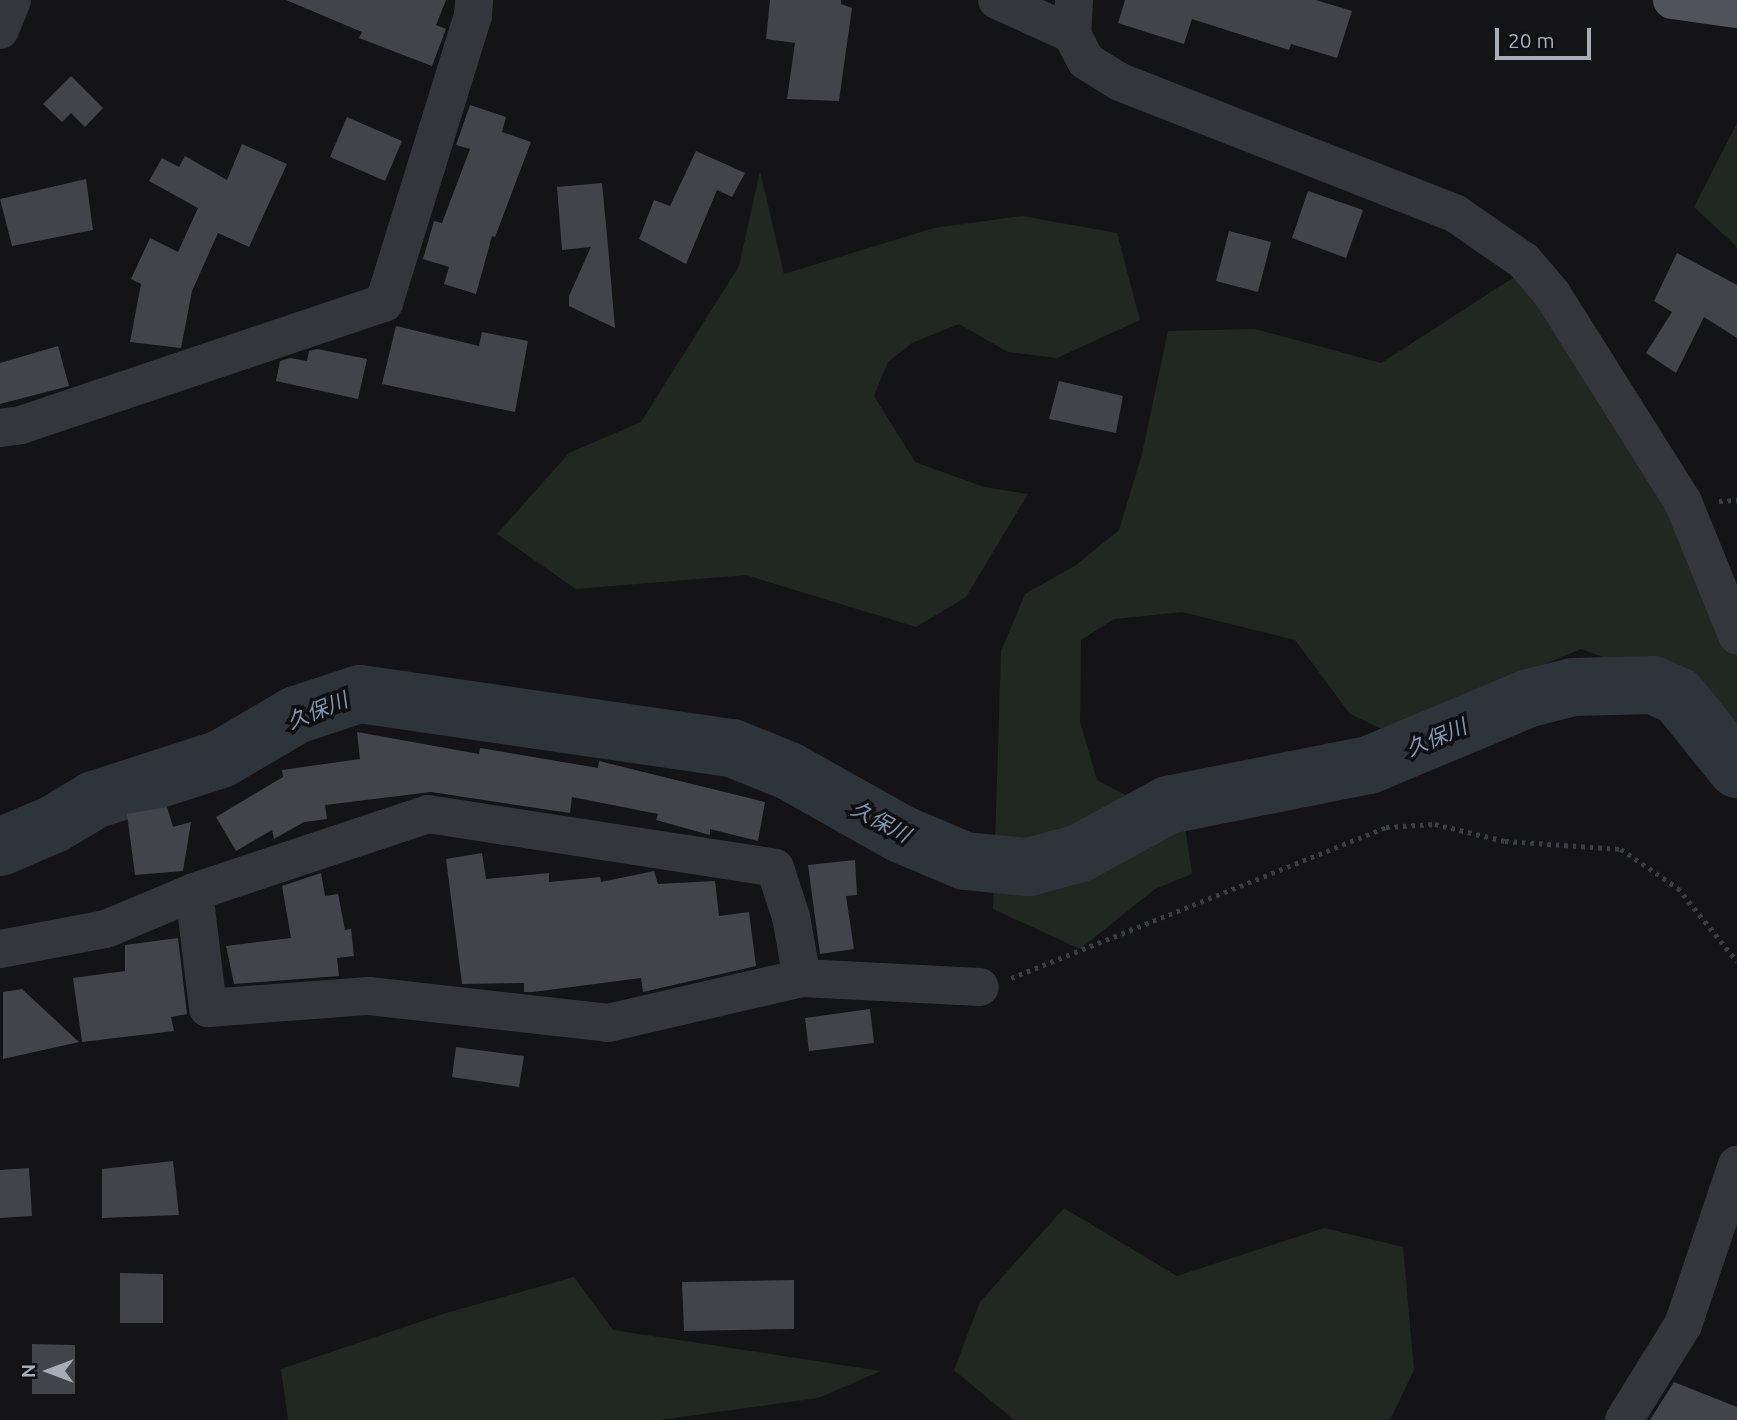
<!DOCTYPE html>
<meta charset="utf-8">
<style>
body{margin:0}
#map{position:relative;width:1737px;height:1420px;overflow:hidden;background:#141416;font-family:Ubuntu,"Noto Sans JP",sans-serif}
div>[style]{position:absolute}
[style*='--x']{left:calc(var(--x)*1px);top:calc(var(--y)*1px);width:calc(var(--w)*1px);rotate:calc(var(--a)*1deg)}
.green>*{inset:0;background:#202821}
.river>*{height:58px;margin:-29px;padding:0 29px;transform-origin:29px;border-radius:29px;background:#2d353b}
.building>*{inset:0;background:#434449}
.path>*{height:4.5px;margin-top:-2.25px;transform-origin:0;background:repeating-linear-gradient(90deg,#3b3d42 0 3.5px,transparent 0 8.5px)}
.minor>*{height:38px;margin:-19px;padding:0 19px;transform-origin:19px;border-radius:19px;background:#35363b}
.major>*{height:38px;margin:-19px;padding:0 19px;transform-origin:19px;border-radius:19px;background:#51535a}
span{translate:-50% -50%;white-space:nowrap;text-align:center;line-height:1.15;-webkit-text-stroke:7px #0f0f11;paint-order:stroke}
.water-label{font-size:21px;color:#7e98b0;font-style:italic}
.north{position:absolute;left:14px;top:1336px;width:70px;height:70px;-webkit-text-stroke:5px #0f0f11;paint-order:stroke;rotate:270deg;font-size:19px;font-weight:700;line-height:28px;text-align:center;color:#a6abb6}
.north::after{content:'';display:block;margin:auto;width:24px;height:32px;background:#a6abb6;clip-path:polygon(50% 0,100% 100%,50% 72%,0 100%)}
.scale{position:absolute;left:1495px;top:28px;width:96px;height:32px;box-sizing:border-box;border:4px solid #a6abb6;border-top:0;padding-left:9px;font-size:21px;line-height:24px;white-space:nowrap;color:#a6abb6;-webkit-text-stroke:5px #0f0f11;paint-order:stroke}
</style>
<div id="map">
<div class="green">
<div style="clip-path:polygon(1737px 123px,1737px 247px,1694px 207px)"></div>
<div style="clip-path:polygon(760px 171px,784px 274px,934px 228px,1022px 216px,1117px 233px,1140px 320px,1057px 358px,1008px 352px,959px 324px,912px 343px,888px 362px,874px 396px,915px 462px,984px 487px,1028px 494px,966px 597px,916px 627px,746px 575px,576px 589px,497px 534px,569px 453px,641px 422px,739px 266px)"></div>
<div style="clip-path:polygon(1530px 267px,1737px 625px,1737px 782px,1662px 679px,1581px 649px,1384px 730px,1350px 714px,1295px 640px,1182px 612px,1114px 619px,1081px 640px,1080px 722px,1097px 780px,1185px 827px,1192px 874px,1155px 889px,1080px 949px,993px 909px,1001px 651px,1025px 594px,1076px 565px,1119px 530px,1142px 454px,1168px 331px,1255px 329px,1381px 363px)"></div>
<div style="clip-path:polygon(1064px 1208px,1177px 1276px,1324px 1228px,1403px 1247px,1414px 1370px,1390px 1420px,1014px 1420px,954px 1370px,980px 1302px)"></div>
<div style="clip-path:polygon(574px 1277px,613px 1330px,881px 1371px,818px 1398px,659px 1420px,288px 1420px,281px 1369px,446px 1313px)"></div>
</div>
<div class="river">
<div style="--x:0;--y:847;--w:59;--a:-23.1"></div>
<div style="--x:54;--y:824;--w:47;--a:-31"></div>
<div style="--x:94;--y:800;--w:133;--a:-17.9"></div>
<div style="--x:221;--y:759;--w:87;--a:-30.4"></div>
<div style="--x:296;--y:715;--w:67;--a:-18.2"></div>
<div style="--x:360;--y:694;--w:376;--a:8.3"></div>
<div style="--x:732;--y:748;--w:61;--a:22"></div>
<div style="--x:789;--y:771;--w:129;--a:29.4"></div>
<div style="--x:901;--y:834;--w:69;--a:22.9"></div>
<div style="--x:965;--y:861;--w:64;--a:5.4"></div>
<div style="--x:1029;--y:867;--w:53;--a:-15.4"></div>
<div style="--x:1080;--y:853;--w:100;--a:-28.6"></div>
<div style="--x:1168;--y:805;--w:205;--a:-11.3"></div>
<div style="--x:1369;--y:765;--w:173;--a:-22.7"></div>
<div style="--x:1529;--y:698;--w:45;--a:-14"></div>
<div style="--x:1573;--y:687;--w:80;--a:-1.4"></div>
<div style="--x:1653;--y:685;--w:27;--a:24"></div>
<div style="--x:1678;--y:696;--w:94;--a:51.1"></div>
</div>
<div class="building">
<div style="clip-path:polygon(286px 0,446px 0,436px 25px,446px 29px,432px 66px,359px 38px,362px 32px)"></div>
<div style="clip-path:polygon(770px 0,841px 0,841px 4px,852px 8px,839px 101px,787px 99px,795px 43px,766px 39px)"></div>
<div style="clip-path:polygon(1125px 0,1316px 0,1352px 11px,1337px 58px,1291px 44px,1289px 50px,1192px 19px,1184px 44px,1118px 23px)"></div>
<div style="clip-path:polygon(71px 76px,103px 108px,85px 127px,71px 113px,62px 122px,43px 104px)"></div>
<div style="clip-path:polygon(470px 105px,506px 117px,502px 132px,531px 142px,495px 237px,492px 236px,476px 294px,444px 284px,449px 267px,423px 259px,434px 221px,442px 223px,470px 149px,456px 145px)"></div>
<div style="clip-path:polygon(347px 117px,402px 141px,385px 181px,330px 157px)"></div>
<div style="clip-path:polygon(242px 144px,287px 164px,249px 247px,218px 233px,192px 291px,181px 348px,130px 342px,141px 284px,131px 279px,150px 238px,178px 252px,198px 208px,149px 181px,162px 158px,179px 167px,185px 156px,227px 180px)"></div>
<div style="clip-path:polygon(696px 151px,745px 173px,732px 197px,717px 190px,686px 264px,639px 239px,654px 200px,670px 206px)"></div>
<div style="clip-path:polygon(86px 179px,93px 230px,12px 246px,0 199px)"></div>
<div style="clip-path:polygon(602px 183px,608px 246px,615px 328px,569px 306px,569px 296px,591px 247px,562px 250px,557px 187px)"></div>
<div style="clip-path:polygon(1308px 191px,1363px 210px,1346px 258px,1292px 238px)"></div>
<div style="clip-path:polygon(1229px 231px,1271px 242px,1258px 292px,1216px 281px)"></div>
<div style="clip-path:polygon(1677px 253px,1737px 285px,1737px 338px,1704px 317px,1676px 373px,1646px 353px,1672px 312px,1654px 301px)"></div>
<div style="clip-path:polygon(396px 326px,479px 346px,482px 332px,528px 341px,515px 412px,382px 384px)"></div>
<div style="clip-path:polygon(58px 346px,69px 386px,0 404px,0 363px)"></div>
<div style="clip-path:polygon(317px 349px,367px 359px,358px 399px,276px 381px,280px 361px,290px 358px,307px 361px,309px 351px)"></div>
<div style="clip-path:polygon(1059px 381px,1123px 396px,1116px 433px,1049px 419px)"></div>
<div style="clip-path:polygon(357px 732px,479px 754px,480px 748px,598px 768px,599px 761px,765px 802px,758px 841px,710px 829px,710px 835px,656px 820px,658px 814px,572px 797px,570px 813px,431px 792px,325px 805px,327px 819px,304px 822px,274px 839px,272px 830px,236px 851px,216px 817px,283px 777px,282px 770px,360px 759px)"></div>
<div style="clip-path:polygon(167px 807px,173px 827px,191px 822px,183px 871px,135px 875px,127px 814px)"></div>
<div style="clip-path:polygon(482px 853px,486px 879px,549px 873px,549px 882px,600px 877px,601px 882px,654px 871px,658px 884px,715px 881px,719px 916px,749px 912px,756px 966px,643px 992px,641px 978px,533px 992px,524px 992px,524px 983px,462px 984px,446px 859px)"></div>
<div style="clip-path:polygon(855px 860px,857px 895px,846px 896px,854px 949px,820px 954px,808px 865px)"></div>
<div style="clip-path:polygon(321px 873px,325px 896px,338px 894px,345px 930px,351px 929px,354px 956px,337px 958px,339px 976px,234px 984px,226px 946px,291px 938px,282px 886px)"></div>
<div style="clip-path:polygon(178px 938px,187px 1014px,171px 1017px,174px 1031px,82px 1042px,73px 978px,125px 971px,125px 945px)"></div>
<div style="clip-path:polygon(22px 989px,79px 1042px,3px 1059px,3px 992px)"></div>
<div style="clip-path:polygon(870px 1009px,874px 1043px,809px 1051px,805px 1018px)"></div>
<div style="clip-path:polygon(456px 1047px,524px 1056px,519px 1087px,452px 1077px)"></div>
<div style="clip-path:polygon(173px 1161px,179px 1215px,102px 1218px,102px 1169px)"></div>
<div style="clip-path:polygon(29px 1168px,32px 1216px,0 1218px,0 1170px)"></div>
<div style="clip-path:polygon(120px 1273px,163px 1274px,163px 1323px,120px 1323px)"></div>
<div style="clip-path:polygon(794px 1280px,794px 1329px,684px 1331px,682px 1282px)"></div>
<div style="clip-path:polygon(32px 1344px,75px 1345px,75px 1394px,32px 1394px)"></div>
<div style="clip-path:polygon(1674px 1382px,1737px 1407px,1737px 1420px,1650px 1420px)"></div>
</div>
<div class="path">
<div style="--x:1719;--y:501;--w:18;--a:-3"></div>
<div style="--x:1011;--y:978;--w:404;--a:-21.9"></div>
<div style="--x:1386;--y:827;--w:49;--a:-3.5"></div>
<div style="--x:1435;--y:824;--w:72;--a:13.7"></div>
<div style="--x:1505;--y:841;--w:116;--a:3.9"></div>
<div style="--x:1621;--y:849;--w:69;--a:34.4"></div>
<div style="--x:1678;--y:888;--w:94;--a:51.1"></div>
</div>
<div class="minor">
<div style="--x:997;--y:0;--w:82;--a:24.4"></div>
<div style="--x:1074;--y:0;--w:34;--a:93"></div>
<div style="--x:1072;--y:34;--w:30;--a:63"></div>
<div style="--x:1086;--y:61;--w:40;--a:32"></div>
<div style="--x:1120;--y:82;--w:361;--a:21.4"></div>
<div style="--x:1456;--y:214;--w:83;--a:34.7"></div>
<div style="--x:1524;--y:261;--w:43;--a:49.7"></div>
<div style="--x:1552;--y:294;--w:246;--a:57.8"></div>
<div style="--x:1683;--y:502;--w:144;--a:67.9"></div>
<div style="--x:0;--y:30;--w:32;--a:-68"></div>
<div style="--x:0;--y:428;--w:21;--a:-8"></div>
<div style="--x:21;--y:425;--w:383;--a:-18.6"></div>
<div style="--x:384;--y:303;--w:300;--a:-72.8"></div>
<div style="--x:473;--y:16;--w:16;--a:-86"></div>
<div style="--x:194;--y:892;--w:117;--a:83.1"></div>
<div style="--x:208;--y:1008;--w:161;--a:-4.3"></div>
<div style="--x:369;--y:996;--w:241;--a:6.4"></div>
<div style="--x:608;--y:1023;--w:199;--a:-13.1"></div>
<div style="--x:802;--y:978;--w:178;--a:2.9"></div>
<div style="--x:0;--y:949;--w:108;--a:-10.7"></div>
<div style="--x:106;--y:929;--w:95;--a:-22.8"></div>
<div style="--x:194;--y:892;--w:247;--a:-18.4"></div>
<div style="--x:428;--y:814;--w:351;--a:8.8"></div>
<div style="--x:775;--y:868;--w:52;--a:71.9"></div>
<div style="--x:791;--y:917;--w:62;--a:79.8"></div>
<div style="--x:1624;--y:1420;--w:112;--a:-58.2"></div>
<div style="--x:1683;--y:1325;--w:169;--a:-71.4"></div>
</div>
<div class="major">
<div style="--x:1672;--y:0;--w:66;--a:7.9"></div>
</div>
<div class="water-label">
<span style="left:317px;top:710px;rotate:-22deg">久保川</span>
<span style="left:1436px;top:737px;rotate:-23deg">久保川</span>
<span style="left:881px;top:821px;rotate:28deg">久保川</span>
</div>
<div class="north">N</div>
<div class="scale">20 m</div>
</div>
